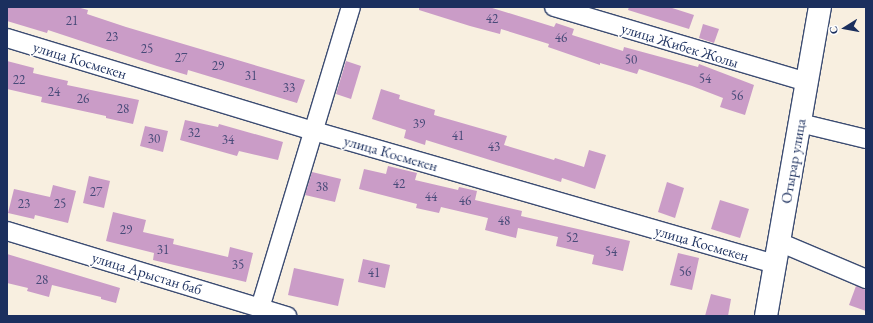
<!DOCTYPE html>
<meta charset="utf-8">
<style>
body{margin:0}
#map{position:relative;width:873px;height:323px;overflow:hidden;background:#f8efe0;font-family:"EB Garamond",serif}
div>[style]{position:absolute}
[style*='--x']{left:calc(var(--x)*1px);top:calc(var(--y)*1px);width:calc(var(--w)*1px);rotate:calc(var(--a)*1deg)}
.building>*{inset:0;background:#ca9cc7}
.roads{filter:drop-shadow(1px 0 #3c4c72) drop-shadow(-1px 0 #3c4c72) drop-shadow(0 1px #3c4c72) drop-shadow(0 -1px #3c4c72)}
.minor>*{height:18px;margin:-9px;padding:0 9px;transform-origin:9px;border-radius:9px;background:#fff}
.tertiary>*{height:22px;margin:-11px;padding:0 11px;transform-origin:11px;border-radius:11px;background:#fff}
span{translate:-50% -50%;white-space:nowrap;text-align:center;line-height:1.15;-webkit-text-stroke:3px #fff;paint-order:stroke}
.number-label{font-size:13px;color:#474a78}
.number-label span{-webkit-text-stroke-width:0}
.street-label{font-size:15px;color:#1b2f5e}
.frame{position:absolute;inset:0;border:8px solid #1b2f5e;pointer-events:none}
.north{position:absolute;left:825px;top:8px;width:40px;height:40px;-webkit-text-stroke:3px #fff;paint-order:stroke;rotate:259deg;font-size:11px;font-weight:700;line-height:16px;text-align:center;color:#1b2f5e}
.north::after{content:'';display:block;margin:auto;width:14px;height:18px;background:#1b2f5e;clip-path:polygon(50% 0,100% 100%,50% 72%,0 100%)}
</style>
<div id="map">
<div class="building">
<div style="clip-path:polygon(7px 7px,77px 7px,88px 10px,87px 14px,126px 27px,305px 80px,297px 103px,188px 70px,187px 75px,157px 66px,48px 30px,47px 33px,7px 21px)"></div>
<div style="clip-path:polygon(419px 7px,489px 7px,554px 27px,556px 23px,574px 29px,572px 35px,623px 51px,624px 47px,698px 67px,699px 64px,754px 85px,745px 115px,720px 107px,723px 98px,692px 86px,639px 69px,637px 74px,600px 63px,600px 65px,548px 47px,549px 44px,501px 29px,500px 34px,470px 26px,419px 10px)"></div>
<div style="clip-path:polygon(629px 7px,669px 7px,694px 15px,689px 29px,628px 10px)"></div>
<div style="clip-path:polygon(703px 24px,719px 29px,714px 43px,699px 38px)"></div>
<div style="clip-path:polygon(7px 61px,34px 68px,33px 73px,68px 81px,67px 85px,139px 100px,133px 124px,106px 118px,106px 116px,41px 102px,42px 97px,7px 89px)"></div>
<div style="clip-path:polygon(346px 61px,361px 66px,351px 99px,336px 94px)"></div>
<div style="clip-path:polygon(381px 89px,400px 95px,399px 99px,435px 110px,434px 115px,507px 136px,504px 145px,554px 160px,555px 158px,584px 167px,589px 150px,606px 155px,595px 189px,562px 178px,561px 182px,426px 140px,425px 145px,404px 138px,406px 130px,372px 119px)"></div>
<div style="clip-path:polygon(185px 120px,218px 127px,219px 124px,283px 142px,278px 160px,239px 151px,237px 156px,180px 140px)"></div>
<div style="clip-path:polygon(145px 126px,168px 131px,163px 152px,140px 146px)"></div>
<div style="clip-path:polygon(388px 166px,417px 173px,415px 180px,458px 190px,459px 187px,477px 191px,475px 200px,522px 211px,521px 216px,630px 241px,623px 271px,592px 264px,594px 255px,556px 246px,558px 237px,518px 228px,516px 238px,485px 230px,488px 218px,441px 207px,439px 213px,416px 208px,417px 204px,359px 189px,364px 169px,386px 174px)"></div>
<div style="clip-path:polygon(312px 172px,341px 179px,335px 202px,305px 195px)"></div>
<div style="clip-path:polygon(89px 176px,110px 181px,104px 208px,83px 203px)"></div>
<div style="clip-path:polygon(667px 182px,684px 188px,675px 218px,658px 212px)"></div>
<div style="clip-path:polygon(53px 185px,76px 191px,68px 223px,35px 215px,34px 219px,8px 213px,14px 189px,50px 197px)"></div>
<div style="clip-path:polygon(720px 200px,749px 209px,740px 238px,711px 229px)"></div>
<div style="clip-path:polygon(113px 212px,146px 220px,143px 232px,174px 239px,173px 244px,228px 257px,230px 247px,253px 253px,246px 282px,153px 260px,154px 253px,106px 241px)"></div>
<div style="clip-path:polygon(678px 253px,699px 258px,692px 290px,670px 285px)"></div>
<div style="clip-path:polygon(7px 254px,120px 288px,116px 303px,101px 299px,101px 297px,52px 285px,49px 297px,27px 291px,28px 288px,7px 283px)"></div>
<div style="clip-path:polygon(363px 259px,390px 265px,385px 288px,358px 282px)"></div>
<div style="clip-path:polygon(294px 268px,344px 279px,338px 306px,288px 295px)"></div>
<div style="clip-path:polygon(856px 286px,866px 290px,866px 311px,849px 305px)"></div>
<div style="clip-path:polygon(711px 294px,731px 299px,728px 316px,705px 316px)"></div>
</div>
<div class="roads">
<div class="minor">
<div style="--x:554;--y:7;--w:264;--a:16.5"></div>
<div style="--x:7;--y:38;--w:321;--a:16.9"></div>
<div style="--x:314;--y:131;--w:480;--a:16.1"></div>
<div style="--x:800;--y:123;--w:68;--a:13.6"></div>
<div style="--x:7;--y:231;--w:293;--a:16.9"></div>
<div style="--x:779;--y:242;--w:95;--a:23"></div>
<div style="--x:260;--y:308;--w:314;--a:-73.2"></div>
</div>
<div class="tertiary">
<div style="--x:766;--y:316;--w:314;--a:-80.1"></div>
</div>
</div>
<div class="number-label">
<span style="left:492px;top:19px">42</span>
<span style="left:72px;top:21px">21</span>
<span style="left:112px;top:37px">23</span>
<span style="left:561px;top:38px">46</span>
<span style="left:147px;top:49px">25</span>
<span style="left:181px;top:58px">27</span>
<span style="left:631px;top:60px">50</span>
<span style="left:218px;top:66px">29</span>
<span style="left:251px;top:76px">31</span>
<span style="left:705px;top:79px">54</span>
<span style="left:19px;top:80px">22</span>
<span style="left:289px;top:88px">33</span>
<span style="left:54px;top:92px">24</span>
<span style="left:737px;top:96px">56</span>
<span style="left:83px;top:99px">26</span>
<span style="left:123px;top:109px">28</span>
<span style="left:419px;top:124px">39</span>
<span style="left:194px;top:133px">32</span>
<span style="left:458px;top:136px">41</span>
<span style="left:154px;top:139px">30</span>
<span style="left:228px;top:140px">34</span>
<span style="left:494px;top:147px">43</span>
<span style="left:399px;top:184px">42</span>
<span style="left:322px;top:187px">38</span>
<span style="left:96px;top:192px">27</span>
<span style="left:431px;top:197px">44</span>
<span style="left:465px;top:201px">46</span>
<span style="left:24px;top:204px">23</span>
<span style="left:60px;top:204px">25</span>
<span style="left:504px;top:221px">48</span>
<span style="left:126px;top:230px">29</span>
<span style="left:572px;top:238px">52</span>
<span style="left:163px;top:250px">31</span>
<span style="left:611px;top:252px">54</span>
<span style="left:238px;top:265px">35</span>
<span style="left:685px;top:272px">56</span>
<span style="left:374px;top:273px">41</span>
<span style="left:42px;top:280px">28</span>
</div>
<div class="street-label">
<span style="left:680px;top:45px;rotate:17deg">улица Жибек Жолы</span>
<span style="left:80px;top:60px;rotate:17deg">улица Космекен</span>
<span style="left:391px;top:153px;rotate:16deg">улица Космекен</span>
<span style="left:793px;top:161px;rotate:-80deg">Отырар улица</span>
<span style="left:702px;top:243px;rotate:16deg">улица Космекен</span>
<span style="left:147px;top:273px;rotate:17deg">улица Арыстан баб</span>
</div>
<div class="frame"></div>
<div class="north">С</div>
</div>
